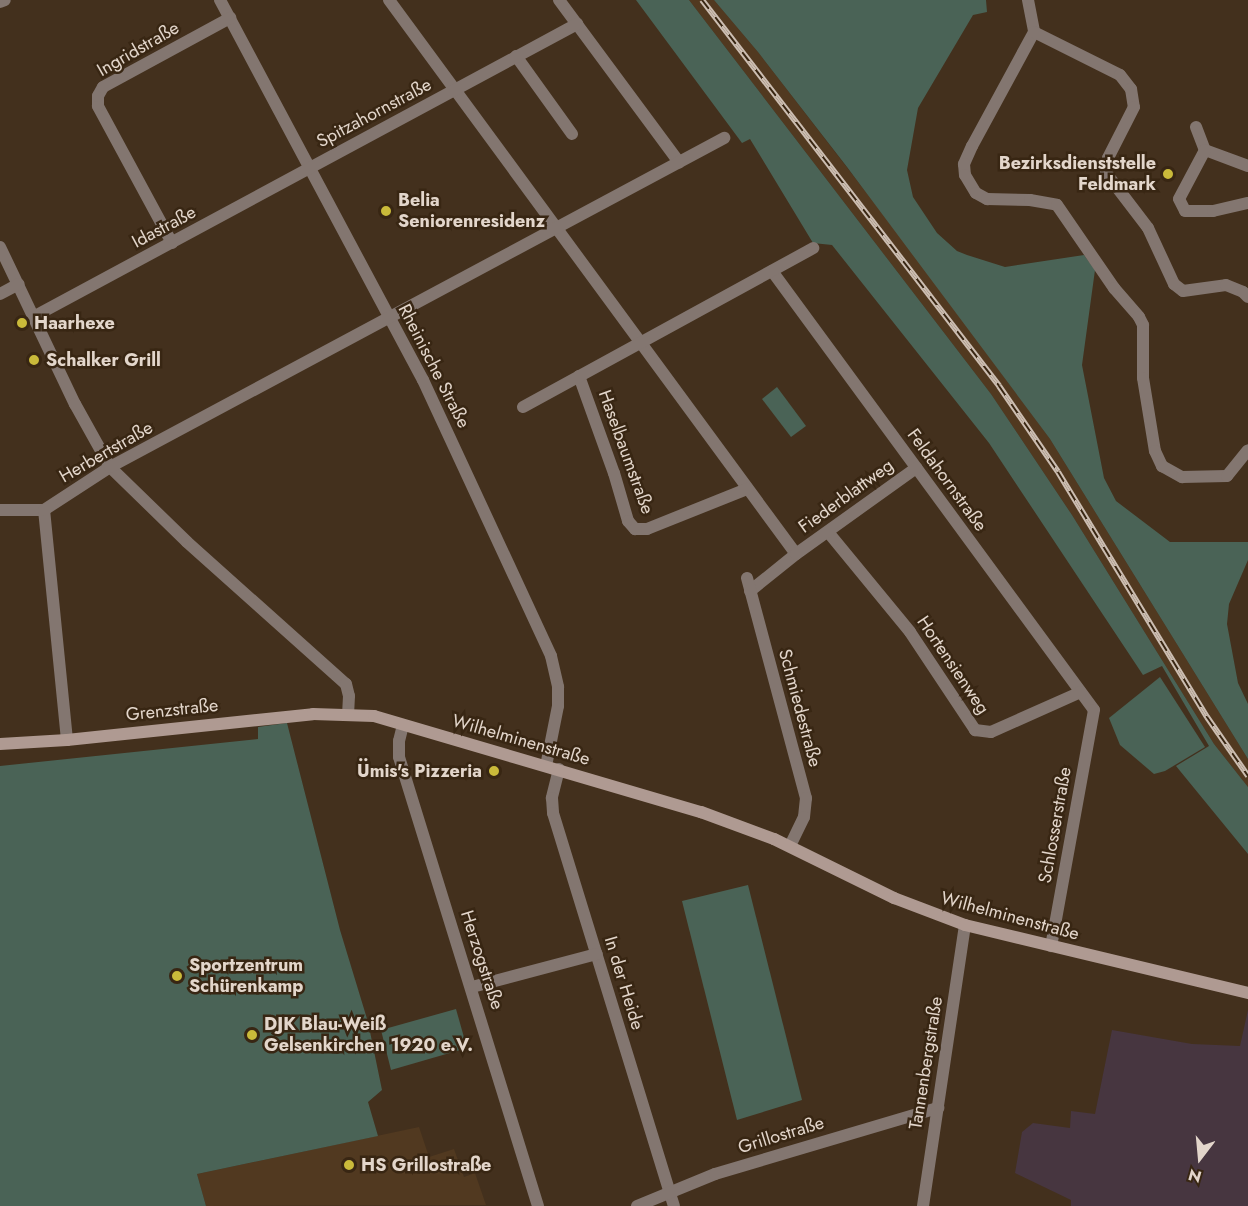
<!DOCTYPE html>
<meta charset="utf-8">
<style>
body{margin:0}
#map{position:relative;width:1248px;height:1206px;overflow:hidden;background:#43301d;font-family:Jost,sans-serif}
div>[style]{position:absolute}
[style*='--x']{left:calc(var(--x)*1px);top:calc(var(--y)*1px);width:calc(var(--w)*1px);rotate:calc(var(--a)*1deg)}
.commercial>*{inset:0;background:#473640}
.built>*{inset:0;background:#513920}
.green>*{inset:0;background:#4a6356}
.street>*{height:12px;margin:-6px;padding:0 6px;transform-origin:6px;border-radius:6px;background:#837670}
.secondary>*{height:12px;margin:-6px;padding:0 6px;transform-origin:6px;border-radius:6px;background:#af9a92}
.rail>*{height:6px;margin-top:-3px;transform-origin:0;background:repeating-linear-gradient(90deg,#382613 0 11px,#ccbeb2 0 22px);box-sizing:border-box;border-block:2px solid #ccbeb2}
.dots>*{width:16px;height:16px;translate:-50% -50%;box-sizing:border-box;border:3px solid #382613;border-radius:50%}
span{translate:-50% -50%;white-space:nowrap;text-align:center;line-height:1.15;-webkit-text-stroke:5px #382613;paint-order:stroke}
.street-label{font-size:18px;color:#e3d6cb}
.poi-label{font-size:18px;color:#e3d6cb;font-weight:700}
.right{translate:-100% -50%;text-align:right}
.left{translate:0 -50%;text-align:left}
.north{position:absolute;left:1170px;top:1128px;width:60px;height:60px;-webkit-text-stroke:4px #382613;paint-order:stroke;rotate:196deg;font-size:16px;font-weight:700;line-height:24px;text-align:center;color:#e3d6cb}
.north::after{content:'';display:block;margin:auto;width:21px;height:27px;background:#e3d6cb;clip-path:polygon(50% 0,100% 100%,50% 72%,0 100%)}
</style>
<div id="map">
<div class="commercial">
<div style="clip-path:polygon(1248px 1010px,1248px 1206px,1071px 1206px,1071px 1200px,1015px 1173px,1022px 1132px,1033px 1123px,1070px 1128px,1071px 1111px,1095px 1114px,1112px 1030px,1192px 1044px,1240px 1046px)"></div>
</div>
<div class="built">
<div style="clip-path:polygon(689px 0,714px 0,758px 52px,912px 252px,1050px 439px,1248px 759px,1248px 787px,1214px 744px,1072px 515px,991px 394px)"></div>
<div style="clip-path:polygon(419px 1127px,429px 1157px,454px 1149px,464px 1177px,475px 1173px,486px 1205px,206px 1206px,197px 1174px)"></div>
</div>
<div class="green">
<div style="clip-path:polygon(636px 0,689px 0,991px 394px,1072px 515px,1214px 744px,1248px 787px,1248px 854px,1176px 766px,1209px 746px,1162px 666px,1143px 675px,989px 443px,832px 245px,813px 243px,750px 139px,742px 143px)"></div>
<div style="clip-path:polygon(714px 0,986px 0,987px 12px,973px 15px,918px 108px,907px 170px,913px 197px,937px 233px,957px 251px,967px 255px,1005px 267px,1084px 255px,1095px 270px,1082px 365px,1104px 478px,1116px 501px,1170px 542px,1248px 542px,1248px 560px,1229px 604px,1227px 624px,1238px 683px,1248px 704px,1248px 759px,1050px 439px,847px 167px,758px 52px)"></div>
<div style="clip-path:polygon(777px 387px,806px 426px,791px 437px,762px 399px)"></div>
<div style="clip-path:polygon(1160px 677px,1205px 747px,1165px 771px,1154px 774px,1120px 745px,1109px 718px)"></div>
<div style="clip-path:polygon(287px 723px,340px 930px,368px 1022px,382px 1090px,368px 1102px,378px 1136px,197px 1174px,206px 1206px,0 1206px,0 766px,258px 739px,258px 727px)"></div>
<div style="clip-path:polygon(748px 885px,802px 1100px,737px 1120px,682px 901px)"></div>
<div style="clip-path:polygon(456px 1009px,467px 1048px,391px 1070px,381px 1030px)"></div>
</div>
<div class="street">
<div style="--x:220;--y:0;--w:431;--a:61.9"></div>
<div style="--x:423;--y:380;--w:304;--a:65.1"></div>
<div style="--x:551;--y:656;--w:32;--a:77"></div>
<div style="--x:558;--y:687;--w:19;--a:90"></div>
<div style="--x:558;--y:706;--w:61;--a:101.3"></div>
<div style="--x:389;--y:0;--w:687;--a:53.7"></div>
<div style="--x:796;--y:554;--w:59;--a:141.2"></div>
<div style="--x:559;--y:0;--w:202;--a:53.5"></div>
<div style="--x:1028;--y:0;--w:33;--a:79"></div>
<div style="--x:1034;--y:32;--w:130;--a:118.5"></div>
<div style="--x:972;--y:146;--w:20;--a:114"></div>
<div style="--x:964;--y:164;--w:11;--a:85"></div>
<div style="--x:965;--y:175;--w:21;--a:59"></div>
<div style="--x:976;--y:193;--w:13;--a:29"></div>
<div style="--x:987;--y:199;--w:43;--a:1.3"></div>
<div style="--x:1030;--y:200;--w:27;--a:10"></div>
<div style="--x:1057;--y:205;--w:101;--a:55.5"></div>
<div style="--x:1114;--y:288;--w:38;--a:49"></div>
<div style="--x:1139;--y:317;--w:9;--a:63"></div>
<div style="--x:1143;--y:325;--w:53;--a:90"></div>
<div style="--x:1143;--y:378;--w:74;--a:80.7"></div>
<div style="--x:1155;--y:451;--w:17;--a:65"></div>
<div style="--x:1162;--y:466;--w:23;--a:29"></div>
<div style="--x:1182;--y:477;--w:45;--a:-1.3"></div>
<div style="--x:1227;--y:476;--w:33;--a:-51"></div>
<div style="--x:0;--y:2;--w:5;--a:-22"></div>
<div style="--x:1034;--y:32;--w:96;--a:26.6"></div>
<div style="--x:1120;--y:75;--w:18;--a:52"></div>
<div style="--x:1131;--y:89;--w:18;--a:81"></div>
<div style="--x:1134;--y:107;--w:57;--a:117"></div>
<div style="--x:1108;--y:158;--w:15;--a:98"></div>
<div style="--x:1106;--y:173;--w:69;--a:52.6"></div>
<div style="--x:1148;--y:228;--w:62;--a:65.1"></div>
<div style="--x:1174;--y:284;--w:11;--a:38"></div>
<div style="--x:1183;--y:291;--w:43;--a:-7.9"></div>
<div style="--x:1226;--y:285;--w:18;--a:22"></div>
<div style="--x:1243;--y:292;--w:7;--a:45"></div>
<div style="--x:516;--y:56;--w:96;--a:54.3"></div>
<div style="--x:1196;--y:127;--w:25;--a:69"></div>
<div style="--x:1205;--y:150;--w:46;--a:20.4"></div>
<div style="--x:1205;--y:150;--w:55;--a:118"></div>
<div style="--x:1179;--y:199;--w:13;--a:63"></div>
<div style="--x:1185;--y:211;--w:28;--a:0"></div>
<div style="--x:1213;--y:211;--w:36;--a:-13"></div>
<div style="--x:172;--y:243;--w:156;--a:-118.4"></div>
<div style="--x:98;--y:106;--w:10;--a:-90"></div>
<div style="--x:98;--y:96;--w:10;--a:-61"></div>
<div style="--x:103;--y:87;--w:145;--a:-28.5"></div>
<div style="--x:0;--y:247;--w:174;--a:64.5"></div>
<div style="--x:75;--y:404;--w:72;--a:60.9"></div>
<div style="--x:110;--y:467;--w:107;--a:44.2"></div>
<div style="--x:187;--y:542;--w:213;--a:41.8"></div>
<div style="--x:346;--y:684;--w:12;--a:76"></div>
<div style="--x:349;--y:696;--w:18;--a:93"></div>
<div style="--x:772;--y:271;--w:544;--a:53.74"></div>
<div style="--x:1094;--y:710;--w:240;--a:100.3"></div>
<div style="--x:0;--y:294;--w:21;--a:-28"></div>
<div style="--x:35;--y:316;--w:616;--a:-28.31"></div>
<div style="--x:579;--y:376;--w:103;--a:70.2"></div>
<div style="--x:614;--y:473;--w:50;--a:73.7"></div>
<div style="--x:628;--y:521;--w:11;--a:49"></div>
<div style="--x:635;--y:529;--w:12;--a:0"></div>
<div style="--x:647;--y:529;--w:108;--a:-21.8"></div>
<div style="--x:523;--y:407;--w:331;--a:-28.7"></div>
<div style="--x:0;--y:510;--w:44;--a:0"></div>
<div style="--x:828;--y:532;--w:129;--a:50.6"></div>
<div style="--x:910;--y:632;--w:118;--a:56.4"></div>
<div style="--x:975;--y:730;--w:16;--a:7"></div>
<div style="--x:991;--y:732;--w:98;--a:-24"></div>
<div style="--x:796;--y:554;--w:148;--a:-35.6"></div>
<div style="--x:747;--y:578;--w:228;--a:75"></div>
<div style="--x:806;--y:798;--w:19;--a:96"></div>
<div style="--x:804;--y:817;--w:32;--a:116"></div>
<div style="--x:403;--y:725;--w:16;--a:104"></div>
<div style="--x:399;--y:741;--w:16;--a:90"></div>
<div style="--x:399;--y:757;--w:470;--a:72.8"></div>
<div style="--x:67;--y:740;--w:231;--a:-95.7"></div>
<div style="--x:44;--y:510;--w:79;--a:-33.1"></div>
<div style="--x:110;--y:467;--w:697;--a:-28.18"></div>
<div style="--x:559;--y:769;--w:30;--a:104"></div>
<div style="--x:552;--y:798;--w:15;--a:86"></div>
<div style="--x:553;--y:813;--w:411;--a:72.9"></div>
<div style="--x:472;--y:987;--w:129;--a:-14.8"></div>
<div style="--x:637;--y:1206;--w:84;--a:-22.3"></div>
<div style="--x:715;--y:1174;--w:233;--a:-16.5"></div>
<div style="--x:923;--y:1206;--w:284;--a:-81.5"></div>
</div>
<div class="secondary">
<div style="--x:0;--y:744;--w:67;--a:-3.4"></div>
<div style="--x:67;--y:740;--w:247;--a:-6"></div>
<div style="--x:313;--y:714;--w:61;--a:1.9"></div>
<div style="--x:374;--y:716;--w:341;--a:16.4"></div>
<div style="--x:701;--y:812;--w:78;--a:20.3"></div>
<div style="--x:774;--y:839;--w:134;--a:26.2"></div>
<div style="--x:894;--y:898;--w:76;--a:20.8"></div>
<div style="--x:965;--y:925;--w:291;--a:13.5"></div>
</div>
<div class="rail">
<div style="--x:702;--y:0;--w:487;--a:52.4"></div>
<div style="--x:999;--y:386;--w:104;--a:55.5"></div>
<div style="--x:1058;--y:472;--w:287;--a:58.7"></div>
<div style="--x:1207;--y:717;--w:72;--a:55.2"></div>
</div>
<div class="dots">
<div style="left:1168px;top:174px;background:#caba3a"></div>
<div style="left:386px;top:211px;background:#caba3a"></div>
<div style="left:22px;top:323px;background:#caba3a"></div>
<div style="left:34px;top:360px;background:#caba3a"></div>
<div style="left:494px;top:771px;background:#caba3a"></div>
<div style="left:177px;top:976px;background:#caba3a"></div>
<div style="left:252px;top:1035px;background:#caba3a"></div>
<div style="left:349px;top:1165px;background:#caba3a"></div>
</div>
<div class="street-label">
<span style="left:138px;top:49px;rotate:-30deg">Ingridstraße</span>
<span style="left:374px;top:113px;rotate:-28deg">Spitzahornstraße</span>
<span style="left:164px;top:227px;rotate:-28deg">Idastraße</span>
<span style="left:434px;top:366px;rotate:63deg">Rheinische Straße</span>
<span style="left:106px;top:452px;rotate:-30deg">Herbertstraße</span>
<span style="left:626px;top:452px;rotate:70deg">Haselbaumstraße</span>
<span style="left:947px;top:480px;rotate:54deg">Feldahornstraße</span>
<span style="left:846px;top:496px;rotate:-36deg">Fiederblattweg</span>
<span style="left:953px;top:665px;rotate:56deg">Hortensienweg</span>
<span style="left:800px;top:708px;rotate:75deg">Schmiedestraße</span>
<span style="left:172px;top:710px;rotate:-6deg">Grenzstraße</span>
<span style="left:521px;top:740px;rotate:16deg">Wilhelminenstraße</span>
<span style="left:1055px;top:825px;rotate:-80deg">Schlosserstraße</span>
<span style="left:1010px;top:916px;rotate:15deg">Wilhelminenstraße</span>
<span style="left:482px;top:960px;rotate:72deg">Herzogstraße</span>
<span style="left:624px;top:983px;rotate:73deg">In der Heide</span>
<span style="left:926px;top:1063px;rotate:-81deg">Tannenbergstraße</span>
<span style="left:781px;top:1135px;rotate:-17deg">Grillostraße</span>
</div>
<div class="poi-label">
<span class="right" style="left:1156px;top:174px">Bezirksdienststelle<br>Feldmark</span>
<span class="left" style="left:398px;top:211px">Belia<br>Seniorenresidenz</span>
<span class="left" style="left:34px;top:323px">Haarhexe</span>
<span class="left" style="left:46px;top:360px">Schalker Grill</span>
<span class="right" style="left:482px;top:771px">Ümis's Pizzeria</span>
<span class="left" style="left:189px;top:976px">Sportzentrum<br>Schürenkamp</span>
<span class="left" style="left:264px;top:1035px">DJK Blau-Weiß<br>Gelsenkirchen 1920 e.V.</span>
<span class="left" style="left:361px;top:1165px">HS Grillostraße</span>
</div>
<div class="north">N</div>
</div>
